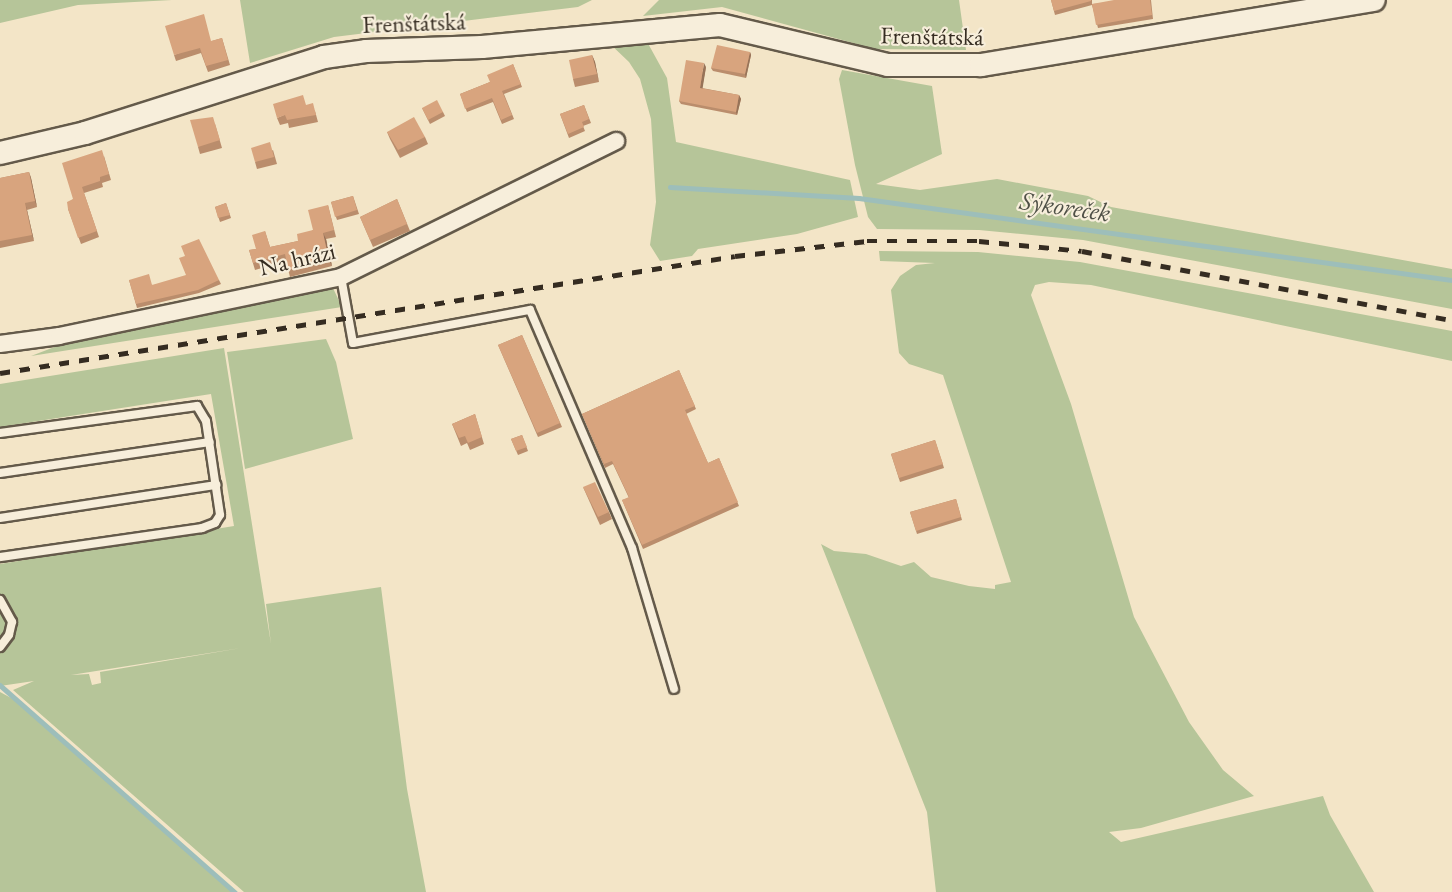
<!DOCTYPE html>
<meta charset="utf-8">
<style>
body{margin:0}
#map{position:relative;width:1452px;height:892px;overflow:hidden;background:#f3e5c7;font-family:"EB Garamond",serif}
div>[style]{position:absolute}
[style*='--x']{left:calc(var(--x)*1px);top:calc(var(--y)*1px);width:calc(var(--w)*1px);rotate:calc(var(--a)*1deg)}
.green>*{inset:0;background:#b6c599}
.stream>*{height:4.5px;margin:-2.25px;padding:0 2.25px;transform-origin:2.25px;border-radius:2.25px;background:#9dbeba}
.roads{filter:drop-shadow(2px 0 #645a4a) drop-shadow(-2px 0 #645a4a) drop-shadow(0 2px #645a4a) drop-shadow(0 -2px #645a4a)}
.service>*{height:8px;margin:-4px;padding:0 4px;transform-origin:4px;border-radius:4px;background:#f7eedb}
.minor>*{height:16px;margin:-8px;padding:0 8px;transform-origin:8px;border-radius:8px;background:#f7eedb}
.secondary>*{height:22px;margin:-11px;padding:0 11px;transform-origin:11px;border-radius:11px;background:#f7eedb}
.rail>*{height:4.5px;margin-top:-2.25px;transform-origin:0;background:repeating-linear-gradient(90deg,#352c21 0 10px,transparent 0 20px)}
.wall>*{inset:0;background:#ba8d6c}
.shaded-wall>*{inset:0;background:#977358}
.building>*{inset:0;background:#d8a47e}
span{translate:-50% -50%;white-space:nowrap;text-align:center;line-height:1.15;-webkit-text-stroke:4.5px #f7eedb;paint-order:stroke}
.street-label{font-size:24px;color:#352c21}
.water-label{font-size:26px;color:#4f5047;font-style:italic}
</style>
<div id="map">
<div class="green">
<div style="clip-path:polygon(0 0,172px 0,78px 5px,0 23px)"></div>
<div style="clip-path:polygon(240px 0,592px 0,578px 7px,334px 37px,250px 63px)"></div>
<div style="clip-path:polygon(659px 0,959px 0,966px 50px,875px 49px,722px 7px,643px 16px)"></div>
<div style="clip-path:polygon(645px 38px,667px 78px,676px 142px,850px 180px,858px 217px,797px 234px,698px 249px,692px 256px,660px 261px,650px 245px,656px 202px,651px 119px,640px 79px,629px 62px,608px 42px)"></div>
<div style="clip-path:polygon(842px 70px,932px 86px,942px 154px,876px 184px,920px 190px,997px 179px,1088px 196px,1111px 207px,1452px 269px,1452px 309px,1083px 240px,979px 230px,877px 229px,868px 217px,855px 165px,839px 79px)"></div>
<div style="clip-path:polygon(879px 251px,978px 252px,1080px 262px,1452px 331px,1452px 361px,1091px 285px,1049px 282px,1035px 285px,1031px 295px,1071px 404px,1134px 617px,1189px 722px,1223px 770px,1254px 796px,1141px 828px,1109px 832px,1121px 842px,1323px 796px,1330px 815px,1374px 892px,936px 892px,927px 812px,821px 544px,834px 551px,866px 554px,901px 566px,914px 562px,931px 577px,969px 586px,995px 589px,995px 585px,1011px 582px,943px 375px,909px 364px,899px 353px,891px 290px,900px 276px,916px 265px,935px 263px,880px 261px)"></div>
<div style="clip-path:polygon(331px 284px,342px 307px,31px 356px,99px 330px)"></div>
<div style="clip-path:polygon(326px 339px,336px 362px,353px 439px,245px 469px,227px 352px)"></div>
<div style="clip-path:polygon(evenodd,224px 348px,271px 644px,266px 604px,381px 587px,407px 789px,426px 892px,244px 892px,13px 690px,34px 681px,0 686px,0 564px,234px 526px,211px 394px,0 427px,0 384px,224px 348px,241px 648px,100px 672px,101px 683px,92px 685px,89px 674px,71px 675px,241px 648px)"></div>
<div style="clip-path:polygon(0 692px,13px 699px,235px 892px,0 892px)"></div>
</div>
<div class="stream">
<div style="--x:670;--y:187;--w:189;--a:3.3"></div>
<div style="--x:859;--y:198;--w:599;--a:7.87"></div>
<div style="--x:0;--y:685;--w:313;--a:41.4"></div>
</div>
<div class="roads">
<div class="service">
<div style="--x:341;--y:277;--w:67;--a:79.7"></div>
<div style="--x:353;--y:343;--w:180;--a:-10.6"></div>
<div style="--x:530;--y:310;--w:259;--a:66.8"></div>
<div style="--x:632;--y:548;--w:147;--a:73.4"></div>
<div style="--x:0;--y:433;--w:199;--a:-7.8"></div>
<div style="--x:197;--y:406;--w:17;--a:59"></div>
<div style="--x:206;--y:421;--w:95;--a:81.5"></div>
<div style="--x:220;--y:515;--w:9;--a:122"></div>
<div style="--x:215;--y:523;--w:14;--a:159"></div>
<div style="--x:202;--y:528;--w:204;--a:171.8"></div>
<div style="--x:0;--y:473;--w:212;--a:-8.4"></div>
<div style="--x:0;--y:518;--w:219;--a:-8.7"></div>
<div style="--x:0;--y:600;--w:25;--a:61"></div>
<div style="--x:12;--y:622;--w:13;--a:103"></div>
<div style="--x:9;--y:635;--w:15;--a:127"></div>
</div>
<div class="minor">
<div style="--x:0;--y:344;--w:60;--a:-7.7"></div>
<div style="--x:59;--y:336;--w:288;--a:-11.8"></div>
<div style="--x:341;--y:277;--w:307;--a:-26.3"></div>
</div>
<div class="secondary">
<div style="--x:0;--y:153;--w:87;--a:-13.2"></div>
<div style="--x:85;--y:133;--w:251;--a:-17.6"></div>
<div style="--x:324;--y:57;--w:42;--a:-8.1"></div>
<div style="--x:366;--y:51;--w:116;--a:-2"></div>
<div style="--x:482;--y:47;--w:239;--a:-5.3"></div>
<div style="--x:720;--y:25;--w:173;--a:13.4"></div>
<div style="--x:888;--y:65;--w:93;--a:0"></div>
<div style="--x:981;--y:65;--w:398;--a:-9.4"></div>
</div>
</div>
<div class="rail">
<div style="--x:0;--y:373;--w:744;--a:-9.04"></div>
<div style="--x:735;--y:256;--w:133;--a:-6.5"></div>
<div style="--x:867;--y:241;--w:112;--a:0"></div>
<div style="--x:979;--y:241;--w:103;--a:5.5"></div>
<div style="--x:1082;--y:251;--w:376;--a:10.6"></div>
</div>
<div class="wall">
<div style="clip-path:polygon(1051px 0,1092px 0,1092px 4px,1151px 0,1153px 19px,1098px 28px,1092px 5px,1055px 15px)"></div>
<div style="clip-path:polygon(222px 38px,230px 65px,208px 72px,201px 53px,176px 61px,174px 55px,212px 41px)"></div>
<div style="clip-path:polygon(750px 52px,751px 55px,746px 78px,713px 71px,711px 68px)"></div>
<div style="clip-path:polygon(592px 55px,595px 62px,599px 82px,575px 87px,573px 79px)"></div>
<div style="clip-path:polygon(513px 64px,522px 87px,504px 94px,514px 119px,502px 124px,493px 102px,467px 112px,460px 94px,490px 82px)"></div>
<div style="clip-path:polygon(706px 67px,702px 88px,739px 95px,741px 99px,737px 115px,681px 104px,679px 101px)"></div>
<div style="clip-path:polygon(307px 105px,315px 111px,318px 122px,289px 128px,288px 123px,280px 125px,277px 118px)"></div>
<div style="clip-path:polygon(584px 105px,591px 123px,583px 126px,585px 131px,569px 138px,560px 114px)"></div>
<div style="clip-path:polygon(422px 108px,443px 112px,445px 116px,430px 124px)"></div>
<div style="clip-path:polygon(215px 124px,222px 148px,200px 154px,198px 147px)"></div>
<div style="clip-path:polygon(387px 132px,425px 137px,428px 144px,400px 158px,390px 139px)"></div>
<div style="clip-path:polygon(273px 150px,277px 164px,257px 169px,255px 162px)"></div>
<div style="clip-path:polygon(104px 156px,111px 180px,102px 183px,103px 187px,84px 193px,99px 237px,81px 244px,68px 209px,73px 199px)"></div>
<div style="clip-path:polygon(29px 172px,31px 178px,37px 207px,27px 210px,34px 241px,0 248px,0 178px)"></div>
<div style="clip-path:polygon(353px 196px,359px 214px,337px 220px,331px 202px)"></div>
<div style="clip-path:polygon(397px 199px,410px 231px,373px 247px,360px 217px)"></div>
<div style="clip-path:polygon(226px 203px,231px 218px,220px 222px,215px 207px)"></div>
<div style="clip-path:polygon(328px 205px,336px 237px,326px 239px,332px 266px,290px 277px,286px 261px,255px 270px,249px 250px,256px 249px,265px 231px,270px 247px,298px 241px,313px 230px)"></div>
<div style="clip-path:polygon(129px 280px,153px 285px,219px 280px,221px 284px,199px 293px,137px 308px)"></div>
<div style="clip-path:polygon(522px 335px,562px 427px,538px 437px,498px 345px)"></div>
<div style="clip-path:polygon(679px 370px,696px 409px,686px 414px,708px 463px,719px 458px,739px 506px,643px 549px,622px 500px,629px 498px,613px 464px,605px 468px,582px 414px)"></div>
<div style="clip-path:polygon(475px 414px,484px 444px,470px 450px,467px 443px,461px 446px,452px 424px)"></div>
<div style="clip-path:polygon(522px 435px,528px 451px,518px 455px,511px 439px)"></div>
<div style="clip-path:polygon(935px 440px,944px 468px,900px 482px,891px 454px)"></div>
<div style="clip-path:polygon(583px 487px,609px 512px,612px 519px,600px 525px)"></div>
<div style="clip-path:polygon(956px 499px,962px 520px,917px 534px,910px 512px)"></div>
</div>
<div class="shaded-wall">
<div style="clip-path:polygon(750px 52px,751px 55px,746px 78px,745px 74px)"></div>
<div style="clip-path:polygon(592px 55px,595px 62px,599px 82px,597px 74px)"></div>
<div style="clip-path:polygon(704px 63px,706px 67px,702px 92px,700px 88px)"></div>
<div style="clip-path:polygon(739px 95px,741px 99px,737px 115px,736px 112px)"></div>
<div style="clip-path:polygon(29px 172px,31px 178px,37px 207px,35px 201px)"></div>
<div style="clip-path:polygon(25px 203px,27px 210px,34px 241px,32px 235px)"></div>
<div style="clip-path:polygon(323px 233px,326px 239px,332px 266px,329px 260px)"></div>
</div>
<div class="building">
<div style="clip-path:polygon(1051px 0,1091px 0,1091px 1px,1054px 11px)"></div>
<div style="clip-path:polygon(1114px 0,1150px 0,1152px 15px,1096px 25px,1092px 4px)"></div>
<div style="clip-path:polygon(204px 14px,211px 41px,222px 38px,228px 60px,206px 66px,200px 48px,174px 55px,165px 26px)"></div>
<div style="clip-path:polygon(717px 45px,750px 52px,745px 74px,711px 68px)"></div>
<div style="clip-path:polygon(592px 55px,597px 74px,573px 79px,569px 60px)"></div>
<div style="clip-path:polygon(686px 60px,704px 63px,700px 88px,739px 95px,736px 112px,679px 101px)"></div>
<div style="clip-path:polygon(513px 64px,521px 84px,502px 91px,512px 115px,501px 120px,492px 98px,465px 109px,460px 94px,490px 82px,487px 75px)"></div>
<div style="clip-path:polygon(303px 95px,306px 105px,313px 103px,316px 115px,287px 120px,285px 115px,277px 118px,273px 104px)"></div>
<div style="clip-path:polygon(437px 100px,443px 112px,428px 120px,422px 108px)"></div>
<div style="clip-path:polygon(584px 105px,589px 119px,582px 122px,584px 127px,568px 134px,560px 114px)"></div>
<div style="clip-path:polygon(213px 117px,220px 140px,198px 147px,190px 120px)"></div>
<div style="clip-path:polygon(414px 117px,425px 137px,398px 150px,387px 132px)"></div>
<div style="clip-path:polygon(270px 142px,274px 157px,255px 162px,251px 148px)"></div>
<div style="clip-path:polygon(102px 150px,109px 174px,100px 177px,100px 181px,82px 187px,97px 231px,78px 238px,68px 209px,67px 202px,73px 199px,62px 163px)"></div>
<div style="clip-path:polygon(29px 172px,35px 201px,25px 203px,32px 235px,0 241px,0 178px)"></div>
<div style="clip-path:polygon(353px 196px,357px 210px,335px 217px,331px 202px)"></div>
<div style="clip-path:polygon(397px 199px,407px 224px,370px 240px,360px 217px)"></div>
<div style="clip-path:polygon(226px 203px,230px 215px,218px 218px,215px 207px)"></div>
<div style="clip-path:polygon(328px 205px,334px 230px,323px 233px,329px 260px,288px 270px,285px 254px,253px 263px,249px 250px,256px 249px,252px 235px,265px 231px,270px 247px,298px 241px,297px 234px,313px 230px,308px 210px)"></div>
<div style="clip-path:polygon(199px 239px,219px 280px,198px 290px,136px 304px,129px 280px,149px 274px,152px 285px,186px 275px,179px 258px,185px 256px,181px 246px)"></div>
<div style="clip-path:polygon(522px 335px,560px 423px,537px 433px,498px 345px)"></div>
<div style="clip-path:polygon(679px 370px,695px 406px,685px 410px,708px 463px,719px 458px,738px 502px,642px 545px,622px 500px,629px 497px,612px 461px,604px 464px,582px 414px)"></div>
<div style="clip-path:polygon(475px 414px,482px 437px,468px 443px,465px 436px,459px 438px,452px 424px)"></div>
<div style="clip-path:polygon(522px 435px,527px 447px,516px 451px,511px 439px)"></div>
<div style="clip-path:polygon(935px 440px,943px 464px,899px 478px,891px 454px)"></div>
<div style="clip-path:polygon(595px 482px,609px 512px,598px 517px,583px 487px)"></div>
<div style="clip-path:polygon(956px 499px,961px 517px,916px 531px,910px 512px)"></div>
</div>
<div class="street-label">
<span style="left:414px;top:23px;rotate:-2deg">Frenštátská</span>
<span style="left:932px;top:36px;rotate:1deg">Frenštátská</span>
<span style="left:297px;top:259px;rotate:-13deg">Na hrázi</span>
</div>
<div class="water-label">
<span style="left:1065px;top:207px;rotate:8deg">Sýkoreček</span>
</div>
</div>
